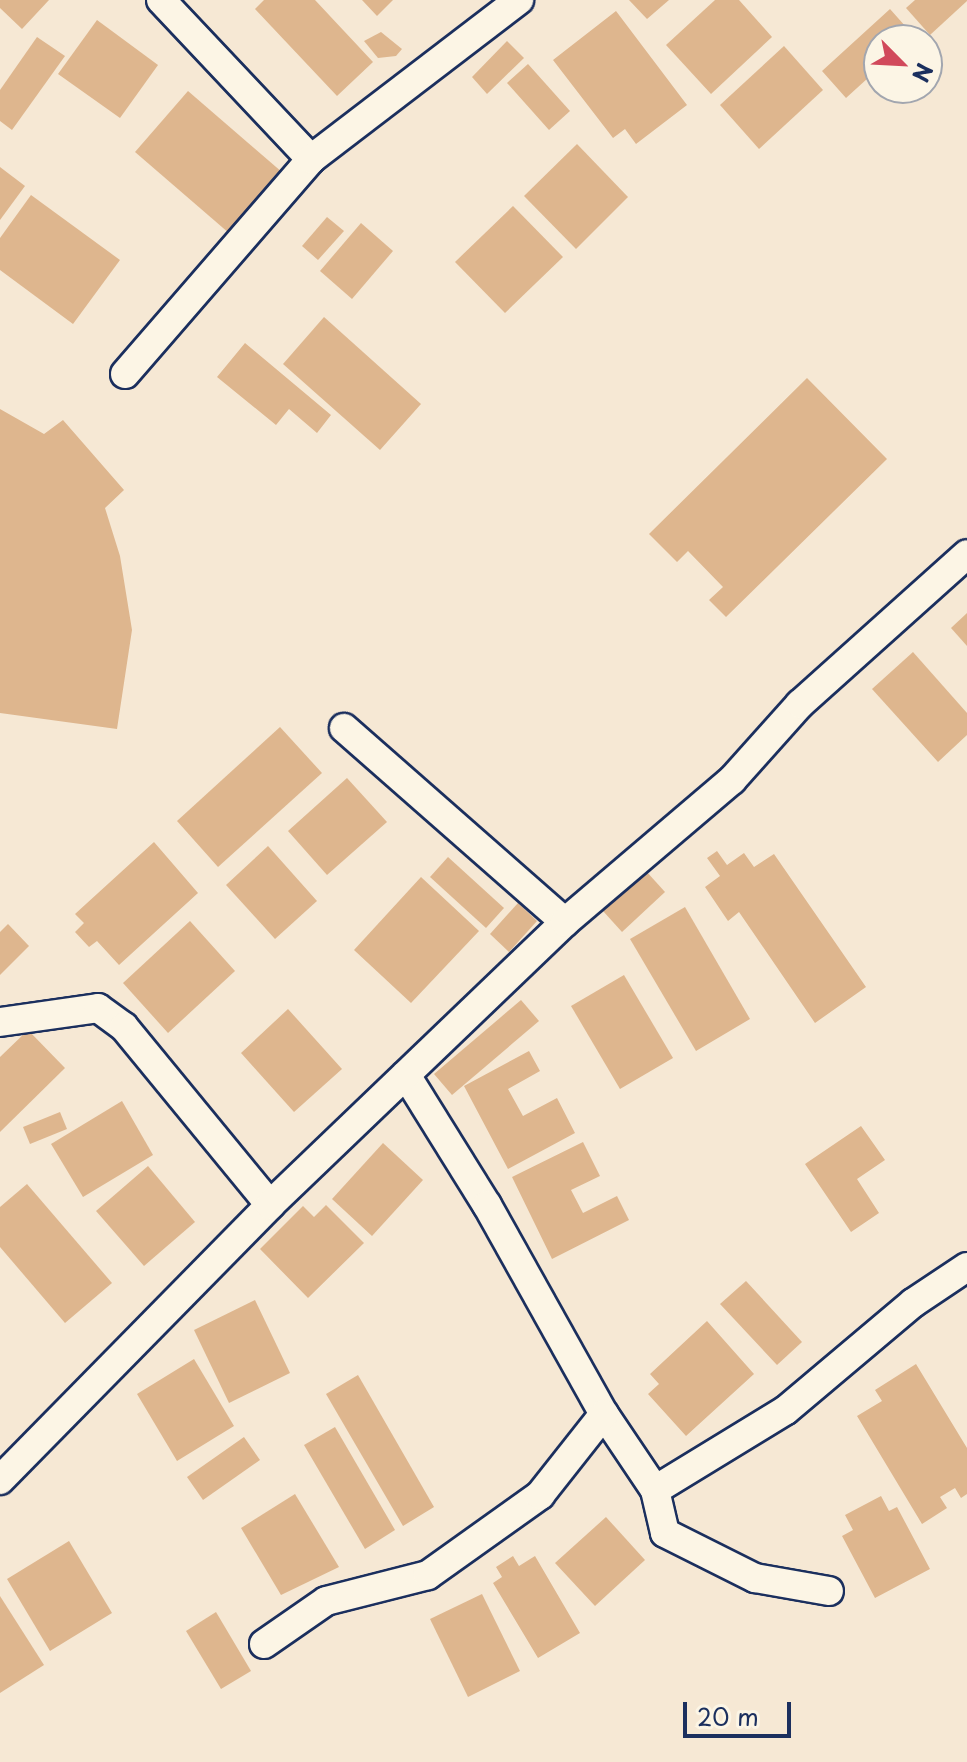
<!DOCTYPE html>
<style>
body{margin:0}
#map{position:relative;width:967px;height:1762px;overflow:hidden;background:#f6e8d4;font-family:"Playpen Sans",sans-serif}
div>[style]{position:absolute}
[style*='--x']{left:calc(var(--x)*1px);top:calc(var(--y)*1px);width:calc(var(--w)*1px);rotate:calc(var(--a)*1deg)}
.building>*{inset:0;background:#deb68e}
.roads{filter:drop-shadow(2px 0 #1b2f5e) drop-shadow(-2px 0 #1b2f5e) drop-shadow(0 2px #1b2f5e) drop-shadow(0 -2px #1b2f5e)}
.minor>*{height:28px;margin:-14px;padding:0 14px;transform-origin:14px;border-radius:14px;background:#fcf5e5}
span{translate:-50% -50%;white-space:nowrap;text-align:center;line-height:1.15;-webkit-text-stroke:7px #fcf5e5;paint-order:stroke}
.north{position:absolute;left:863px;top:24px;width:80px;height:80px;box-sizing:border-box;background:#fcf5e5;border:2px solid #a2a6af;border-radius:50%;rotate:114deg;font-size:22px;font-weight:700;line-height:32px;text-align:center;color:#1b2f5e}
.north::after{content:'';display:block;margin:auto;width:28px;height:36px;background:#d1495b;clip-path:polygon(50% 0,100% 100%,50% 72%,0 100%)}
.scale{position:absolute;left:683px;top:1702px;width:108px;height:36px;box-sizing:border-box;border:4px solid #1b2f5e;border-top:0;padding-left:10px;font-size:24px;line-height:28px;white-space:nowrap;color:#1b2f5e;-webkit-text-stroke:6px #fcf5e5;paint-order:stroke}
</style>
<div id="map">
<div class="building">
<div style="clip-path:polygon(0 0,49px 0,22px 29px,0 8px)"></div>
<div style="clip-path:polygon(264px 0,315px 0,373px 62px,337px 96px,255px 9px)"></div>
<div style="clip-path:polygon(362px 0,393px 0,377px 16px)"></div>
<div style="clip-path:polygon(629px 0,669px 0,647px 19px)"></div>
<div style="clip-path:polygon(715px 0,739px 0,772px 37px,711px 94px,666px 45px)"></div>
<div style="clip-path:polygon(915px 0,967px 0,967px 1px,930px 35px,906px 8px)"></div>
<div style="clip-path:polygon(890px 9px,914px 36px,879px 40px,879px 68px,846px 98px,822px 71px)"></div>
<div style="clip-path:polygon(616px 11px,687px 105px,636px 144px,625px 129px,613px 138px,553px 60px)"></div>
<div style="clip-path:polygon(97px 20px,158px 65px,120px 118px,58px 74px)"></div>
<div style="clip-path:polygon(381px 32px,402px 49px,396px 56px,378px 58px,364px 41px)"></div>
<div style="clip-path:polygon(37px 37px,65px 56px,12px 130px,0 121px,0 90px)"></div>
<div style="clip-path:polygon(507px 41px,524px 58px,487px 94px,472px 77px)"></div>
<div style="clip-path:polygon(784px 46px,823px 90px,759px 149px,720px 105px)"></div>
<div style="clip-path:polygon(528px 64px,570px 111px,549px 130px,507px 83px)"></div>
<div style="clip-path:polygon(188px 91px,290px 179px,237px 240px,135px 152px)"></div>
<div style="clip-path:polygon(577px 144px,628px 197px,576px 249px,524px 196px)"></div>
<div style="clip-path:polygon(0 167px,25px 186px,0 220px)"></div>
<div style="clip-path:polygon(31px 195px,120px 260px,73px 324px,0 270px,0 238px)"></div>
<div style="clip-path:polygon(513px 206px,563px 257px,505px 313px,455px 262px)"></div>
<div style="clip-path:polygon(327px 217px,344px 231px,318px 260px,302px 246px)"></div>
<div style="clip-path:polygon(361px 223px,393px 251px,352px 299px,320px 271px)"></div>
<div style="clip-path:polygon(324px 317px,421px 404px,380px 450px,283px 364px)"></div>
<div style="clip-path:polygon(245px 343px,331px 415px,317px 433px,289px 409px,276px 425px,217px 377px)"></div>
<div style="clip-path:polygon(807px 378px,887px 459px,726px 617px,709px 600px,723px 587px,688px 551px,677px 562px,649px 534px)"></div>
<div style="clip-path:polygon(0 409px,44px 434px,63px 420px,124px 490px,105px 508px,120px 556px,132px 630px,117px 729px,0 713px)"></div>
<div style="clip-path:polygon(967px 613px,967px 646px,951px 628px)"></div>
<div style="clip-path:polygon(913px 652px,967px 713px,967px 735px,938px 762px,872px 689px)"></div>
<div style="clip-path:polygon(280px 727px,322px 773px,218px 867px,177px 821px)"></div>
<div style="clip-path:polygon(347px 778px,387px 822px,327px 875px,288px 831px)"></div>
<div style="clip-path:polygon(154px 842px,198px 893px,119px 965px,97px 941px,89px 947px,75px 932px,84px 923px,75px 914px)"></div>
<div style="clip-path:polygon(268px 846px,317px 901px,275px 939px,226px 885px)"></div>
<div style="clip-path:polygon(717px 851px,727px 865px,744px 853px,754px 867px,774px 854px,866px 987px,815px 1023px,739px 912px,728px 921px,705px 887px,720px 876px,707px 858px)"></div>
<div style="clip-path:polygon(448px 857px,504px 908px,486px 928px,430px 877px)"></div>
<div style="clip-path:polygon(646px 871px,665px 892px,622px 932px,603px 911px)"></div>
<div style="clip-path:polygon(421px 877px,479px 931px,411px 1003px,354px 950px)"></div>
<div style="clip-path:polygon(518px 903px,537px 921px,509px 952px,490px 934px)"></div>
<div style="clip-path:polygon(685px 907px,750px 1019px,696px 1051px,630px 939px)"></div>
<div style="clip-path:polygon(190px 921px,235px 971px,168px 1033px,123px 983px)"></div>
<div style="clip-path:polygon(8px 924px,29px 946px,0 975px,0 932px)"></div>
<div style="clip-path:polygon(624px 975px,673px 1058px,620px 1089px,571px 1006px)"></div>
<div style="clip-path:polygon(521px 1000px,539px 1021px,452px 1095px,434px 1074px)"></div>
<div style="clip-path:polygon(288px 1009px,342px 1069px,294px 1112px,241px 1053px)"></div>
<div style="clip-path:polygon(28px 1030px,65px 1068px,0 1132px,0 1057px)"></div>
<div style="clip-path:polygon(529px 1051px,540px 1071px,508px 1089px,523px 1116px,557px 1098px,575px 1133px,508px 1169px,464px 1086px)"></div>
<div style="clip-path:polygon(122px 1101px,153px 1155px,83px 1197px,51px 1144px)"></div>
<div style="clip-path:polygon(60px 1112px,67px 1129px,30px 1144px,23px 1127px)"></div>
<div style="clip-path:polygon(861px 1126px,885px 1160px,857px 1179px,879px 1213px,851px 1232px,805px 1164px)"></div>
<div style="clip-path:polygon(583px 1142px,600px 1176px,571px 1190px,583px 1213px,617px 1196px,629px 1220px,552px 1259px,512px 1177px)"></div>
<div style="clip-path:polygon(383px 1143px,423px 1180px,372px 1236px,332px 1199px)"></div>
<div style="clip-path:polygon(148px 1166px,195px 1222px,144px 1266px,96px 1211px)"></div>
<div style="clip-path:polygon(27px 1184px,112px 1283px,65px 1323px,0 1247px,0 1207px)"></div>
<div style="clip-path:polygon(326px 1205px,364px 1243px,308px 1298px,260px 1249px,303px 1206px,314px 1217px)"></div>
<div style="clip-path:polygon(746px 1281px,802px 1342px,777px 1365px,720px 1304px)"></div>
<div style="clip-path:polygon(255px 1300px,290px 1373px,229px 1403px,194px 1330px)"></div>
<div style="clip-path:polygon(707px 1321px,754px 1374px,686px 1436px,648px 1394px,659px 1384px,650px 1374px)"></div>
<div style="clip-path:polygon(194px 1359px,234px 1426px,177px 1461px,137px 1394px)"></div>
<div style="clip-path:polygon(916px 1364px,967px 1448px,967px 1494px,961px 1498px,955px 1488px,940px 1497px,947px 1508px,922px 1524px,857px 1416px,882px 1401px,875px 1390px)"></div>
<div style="clip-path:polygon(358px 1375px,434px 1507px,403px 1526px,326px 1394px)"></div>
<div style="clip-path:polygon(335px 1427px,395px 1530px,365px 1549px,304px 1445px)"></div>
<div style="clip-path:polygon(244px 1437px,260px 1460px,203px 1500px,187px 1477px)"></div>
<div style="clip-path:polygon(295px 1494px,339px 1567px,281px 1595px,241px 1528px)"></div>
<div style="clip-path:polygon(881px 1496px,889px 1511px,897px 1507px,930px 1569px,875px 1598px,842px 1536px,853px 1530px,845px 1515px)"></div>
<div style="clip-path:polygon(606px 1517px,645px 1560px,595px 1606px,555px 1563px)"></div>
<div style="clip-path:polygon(69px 1541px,112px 1613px,50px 1651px,7px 1579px)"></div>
<div style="clip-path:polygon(513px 1556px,519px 1566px,535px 1556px,580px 1633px,538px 1658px,493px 1583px,502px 1577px,496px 1567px)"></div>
<div style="clip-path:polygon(482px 1594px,520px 1671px,468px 1697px,430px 1619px)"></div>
<div style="clip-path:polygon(0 1596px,44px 1665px,0 1693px)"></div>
<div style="clip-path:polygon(216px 1612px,251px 1671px,221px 1689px,186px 1631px)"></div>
</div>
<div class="roads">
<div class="minor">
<div style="--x:161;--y:0;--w:219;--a:46.7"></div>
<div style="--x:125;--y:374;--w:284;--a:-49.1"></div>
<div style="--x:311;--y:159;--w:262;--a:-37.4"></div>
<div style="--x:344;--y:728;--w:294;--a:41.3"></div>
<div style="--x:0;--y:1022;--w:99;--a:-8.1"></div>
<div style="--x:98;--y:1008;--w:32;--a:36"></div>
<div style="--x:124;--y:1027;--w:230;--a:50.6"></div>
<div style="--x:406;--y:1075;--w:153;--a:58.1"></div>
<div style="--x:487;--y:1205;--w:240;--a:60.8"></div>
<div style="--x:604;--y:1414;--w:92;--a:56.1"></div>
<div style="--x:655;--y:1490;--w:153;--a:-31.4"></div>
<div style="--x:786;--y:1410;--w:166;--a:-40.1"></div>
<div style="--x:913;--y:1303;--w:65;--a:-33.7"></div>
<div style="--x:0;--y:1480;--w:385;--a:-45.5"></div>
<div style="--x:270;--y:1205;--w:409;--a:-43.8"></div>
<div style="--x:565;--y:922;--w:219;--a:-40.4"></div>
<div style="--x:732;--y:780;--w:102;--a:-48.2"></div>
<div style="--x:800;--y:704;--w:224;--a:-41.9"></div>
<div style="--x:655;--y:1490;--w:44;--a:76.9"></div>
<div style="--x:665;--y:1533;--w:101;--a:26.6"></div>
<div style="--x:755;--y:1578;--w:75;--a:10"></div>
<div style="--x:264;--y:1644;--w:75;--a:-34.7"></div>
<div style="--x:326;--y:1601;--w:105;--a:-14.3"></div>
<div style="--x:428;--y:1575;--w:138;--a:-35.5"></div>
<div style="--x:540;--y:1495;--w:103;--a:-51.7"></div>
</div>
</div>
<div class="north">N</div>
<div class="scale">20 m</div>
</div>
